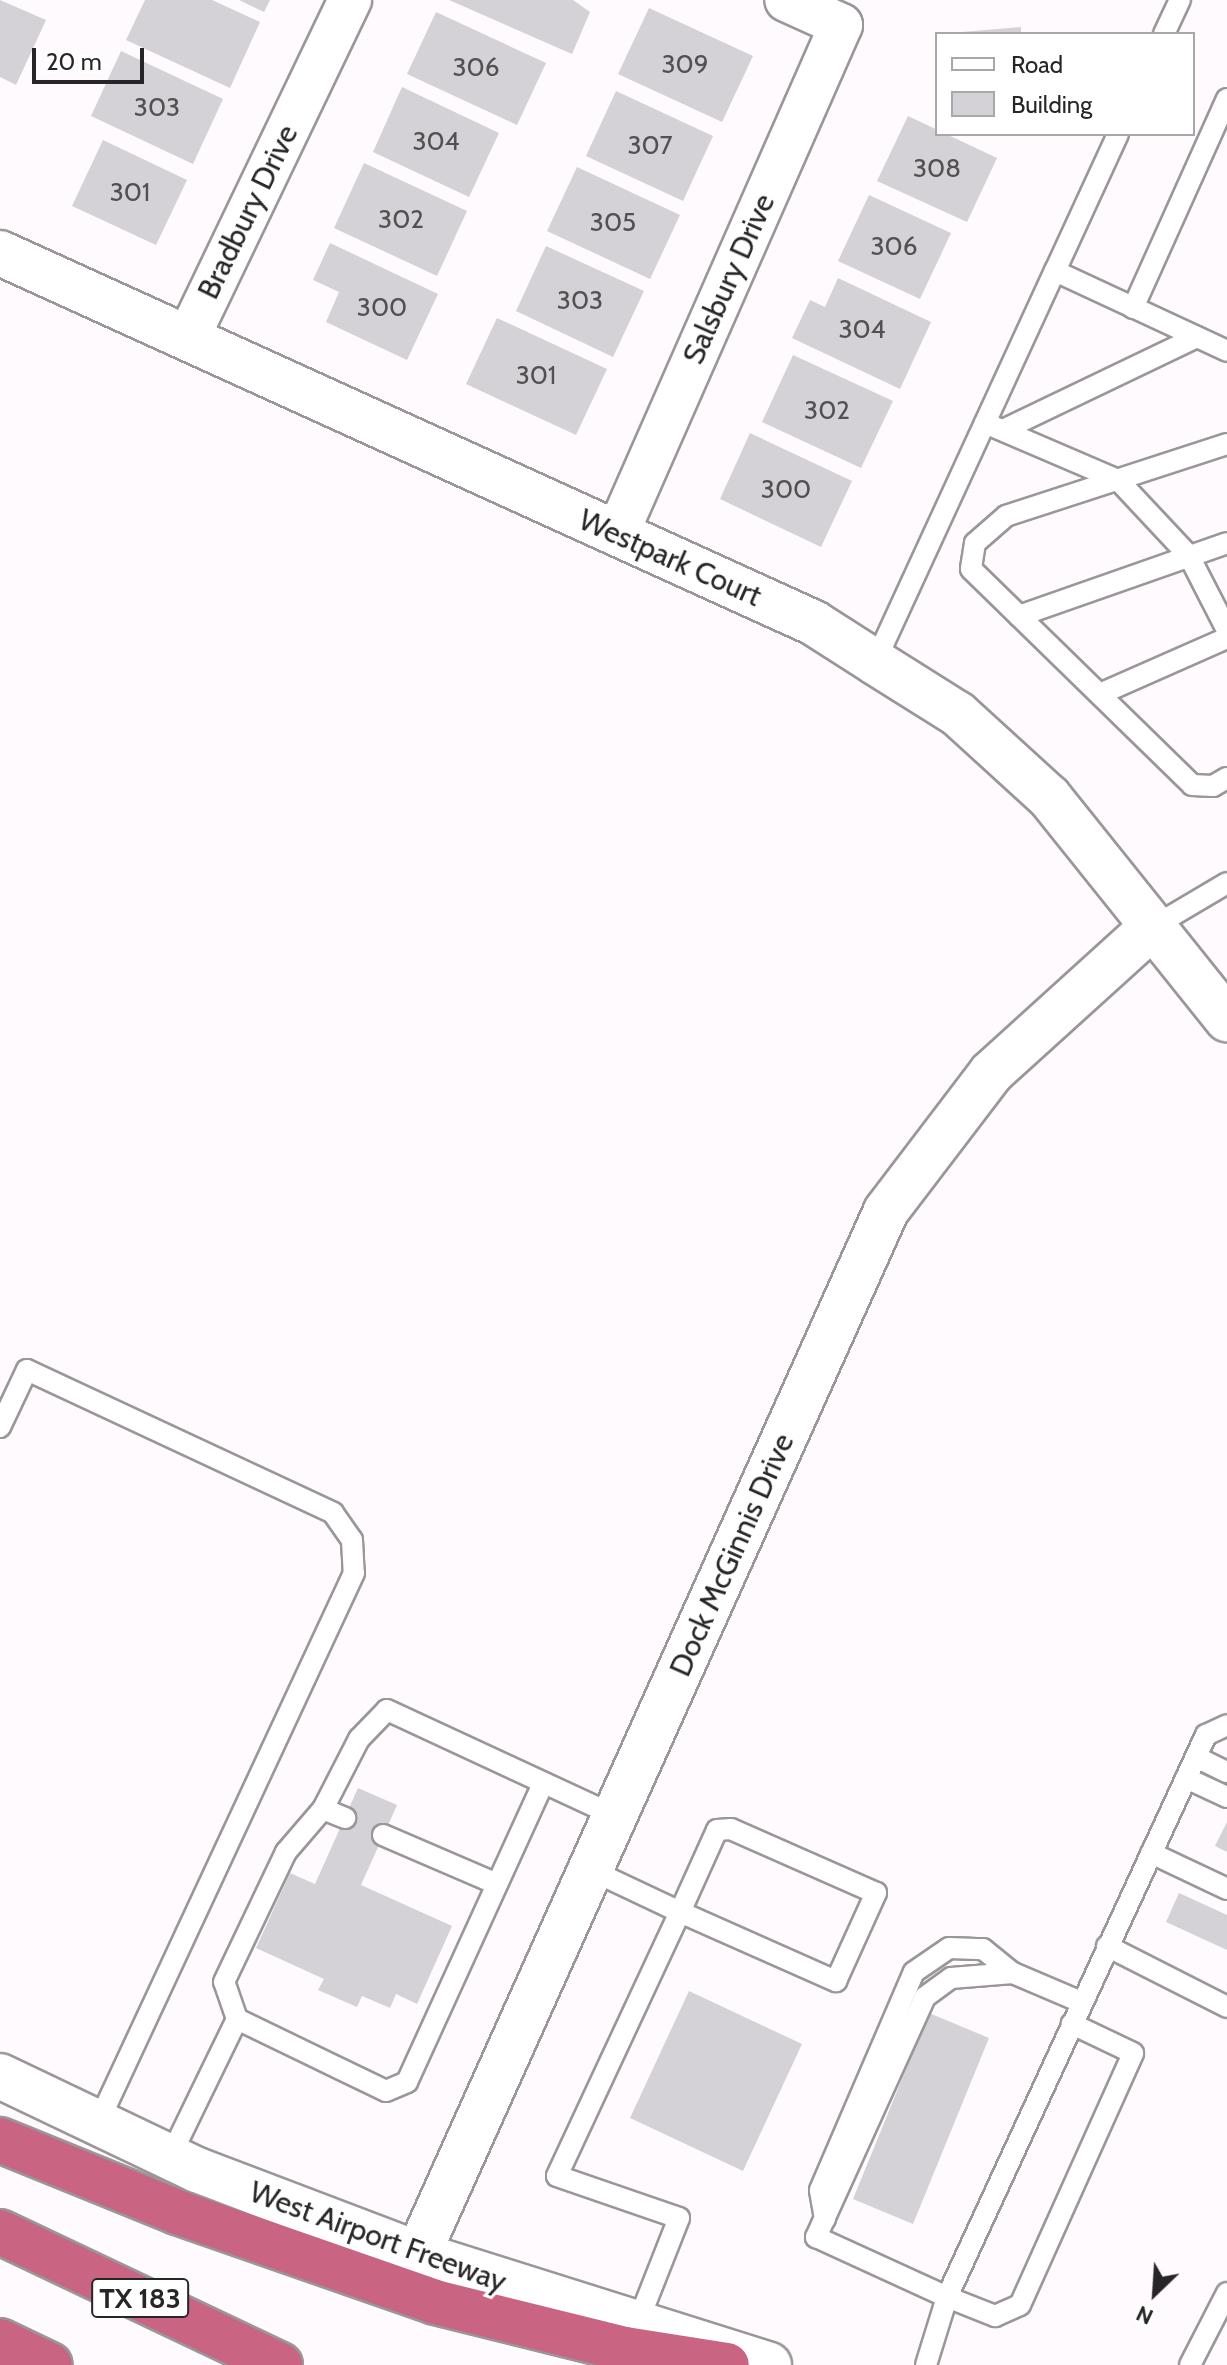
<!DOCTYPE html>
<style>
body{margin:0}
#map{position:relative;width:1227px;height:2365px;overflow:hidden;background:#fefafd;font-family:Cabin,sans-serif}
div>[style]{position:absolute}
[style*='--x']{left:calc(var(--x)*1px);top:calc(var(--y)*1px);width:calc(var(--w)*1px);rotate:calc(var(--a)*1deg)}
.building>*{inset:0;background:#d4d2d6}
.roads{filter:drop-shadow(2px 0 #9a9699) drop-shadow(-2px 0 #9a9699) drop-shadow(0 2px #9a9699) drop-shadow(0 -2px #9a9699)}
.service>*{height:20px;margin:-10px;padding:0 10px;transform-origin:10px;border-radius:10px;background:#fff}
.minor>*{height:42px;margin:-21px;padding:0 21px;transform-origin:21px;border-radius:21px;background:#fff}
.tertiary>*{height:44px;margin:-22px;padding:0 22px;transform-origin:22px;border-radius:22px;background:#fff}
.secondary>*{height:44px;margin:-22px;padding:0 22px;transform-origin:22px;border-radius:22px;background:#fff}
.motorway>*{height:44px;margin:-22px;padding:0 22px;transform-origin:22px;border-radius:22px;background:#c96583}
span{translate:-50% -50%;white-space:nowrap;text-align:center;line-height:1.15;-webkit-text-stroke:6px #fff;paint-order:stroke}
.number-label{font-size:26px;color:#525053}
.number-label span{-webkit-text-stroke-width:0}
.shield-label span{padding:2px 6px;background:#fff;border:2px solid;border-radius:6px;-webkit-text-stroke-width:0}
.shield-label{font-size:28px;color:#272527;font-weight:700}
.street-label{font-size:30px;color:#272527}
.legend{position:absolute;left:935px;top:32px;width:260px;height:104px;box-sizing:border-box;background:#fff;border:2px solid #a9a8a9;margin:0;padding:10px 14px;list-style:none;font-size:24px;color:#272527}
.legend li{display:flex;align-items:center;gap:16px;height:40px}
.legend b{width:40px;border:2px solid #a9a8a9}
.north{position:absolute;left:1115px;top:2253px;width:80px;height:80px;-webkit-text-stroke:6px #fff;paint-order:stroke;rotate:205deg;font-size:22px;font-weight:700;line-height:32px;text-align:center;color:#272527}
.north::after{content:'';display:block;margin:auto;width:28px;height:36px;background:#272527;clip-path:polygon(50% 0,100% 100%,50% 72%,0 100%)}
.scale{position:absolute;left:32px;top:48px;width:112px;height:36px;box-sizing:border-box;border:4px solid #272527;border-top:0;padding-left:10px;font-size:24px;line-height:28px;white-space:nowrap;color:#272527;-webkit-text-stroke:6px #fff;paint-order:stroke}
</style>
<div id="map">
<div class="building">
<div style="clip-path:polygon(0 0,46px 20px,16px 85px,0 77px)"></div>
<div style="clip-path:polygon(145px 0,212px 0,260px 22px,230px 88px,126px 40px)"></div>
<div style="clip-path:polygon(239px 0,270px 0,264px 12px)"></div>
<div style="clip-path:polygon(449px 0,573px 0,590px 12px,572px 54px)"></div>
<div style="clip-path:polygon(649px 8px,753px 56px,722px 122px,618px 74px)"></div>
<div style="clip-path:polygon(436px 12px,546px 63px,517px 125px,407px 74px)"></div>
<div style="clip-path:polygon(1021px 27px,1021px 34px,962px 34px,962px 32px)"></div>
<div style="clip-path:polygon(121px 51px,223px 99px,193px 164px,91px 116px)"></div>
<div style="clip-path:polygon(402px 87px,499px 133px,469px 197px,373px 152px)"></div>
<div style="clip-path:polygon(616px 91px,713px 136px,683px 201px,586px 156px)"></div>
<div style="clip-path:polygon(908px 116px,997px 158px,967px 222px,877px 181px)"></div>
<div style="clip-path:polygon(103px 140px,187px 180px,156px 245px,72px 206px)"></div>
<div style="clip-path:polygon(364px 163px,467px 211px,437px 276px,334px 228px)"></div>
<div style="clip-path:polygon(577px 167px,680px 215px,650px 279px,547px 231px)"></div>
<div style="clip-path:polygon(869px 195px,951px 233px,920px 299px,838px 261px)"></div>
<div style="clip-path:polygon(330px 243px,438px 294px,407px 360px,326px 322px,339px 292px,313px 280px)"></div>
<div style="clip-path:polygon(546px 246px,644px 291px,613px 357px,516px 311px)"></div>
<div style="clip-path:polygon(838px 278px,931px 322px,900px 389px,792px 338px,810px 300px,825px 307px)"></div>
<div style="clip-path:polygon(497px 318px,607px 369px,576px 435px,466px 384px)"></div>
<div style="clip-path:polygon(793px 355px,893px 401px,861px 468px,762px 422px)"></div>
<div style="clip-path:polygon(750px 433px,852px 481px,821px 547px,720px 499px)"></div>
<div style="clip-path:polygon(358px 1788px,397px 1805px,361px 1885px,452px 1926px,417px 2004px,396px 1994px,390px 2008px,362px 1996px,357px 2007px,318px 1990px,324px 1979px,256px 1948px,290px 1873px,315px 1884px)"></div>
<div style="clip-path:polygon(1227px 1822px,1227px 1852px,1215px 1846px)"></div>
<div style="clip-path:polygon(1179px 1893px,1227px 1915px,1227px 1950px,1166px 1922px)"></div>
<div style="clip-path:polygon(689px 1991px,802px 2044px,743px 2171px,630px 2118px)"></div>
<div style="clip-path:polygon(929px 2013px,989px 2038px,913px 2224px,853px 2199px)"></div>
</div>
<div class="roads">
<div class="service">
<div style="--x:1164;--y:34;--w:38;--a:-65"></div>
<div style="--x:1055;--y:271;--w:151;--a:-65.3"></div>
<div style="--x:1133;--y:308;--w:229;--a:-65.8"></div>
<div style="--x:985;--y:423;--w:145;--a:23.2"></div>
<div style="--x:1118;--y:480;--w:104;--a:46.9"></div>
<div style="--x:1189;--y:556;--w:83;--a:62.8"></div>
<div style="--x:1003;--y:430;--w:215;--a:-25.6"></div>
<div style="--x:1227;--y:444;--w:232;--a:162"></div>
<div style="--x:1006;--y:516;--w:41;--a:138.9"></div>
<div style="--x:975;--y:543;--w:26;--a:99"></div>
<div style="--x:971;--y:569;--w:309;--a:44.3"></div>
<div style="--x:1192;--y:785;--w:21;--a:3"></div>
<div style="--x:1213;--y:786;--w:16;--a:-30"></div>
<div style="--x:1019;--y:616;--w:220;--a:-19.3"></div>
<div style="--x:875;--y:662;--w:430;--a:-65.3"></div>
<div style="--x:1055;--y:271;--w:190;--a:24.9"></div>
<div style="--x:1100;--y:694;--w:139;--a:-23.8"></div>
<div style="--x:1151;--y:928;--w:88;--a:-30.6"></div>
<div style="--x:0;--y:1427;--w:63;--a:-64.7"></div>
<div style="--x:27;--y:1370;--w:338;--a:25"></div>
<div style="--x:333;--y:1513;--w:33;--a:55"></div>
<div style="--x:352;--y:1540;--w:33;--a:87"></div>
<div style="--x:354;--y:1573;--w:607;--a:114.96"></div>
<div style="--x:1196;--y:1757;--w:34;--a:26"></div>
<div style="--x:1186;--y:1778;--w:45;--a:24.9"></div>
<div style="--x:323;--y:1809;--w:24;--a:22"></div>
<div style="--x:383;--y:1835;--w:124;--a:23.3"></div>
<div style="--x:1151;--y:1853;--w:84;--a:25.3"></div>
<div style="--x:591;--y:1870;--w:98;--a:25.3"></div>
<div style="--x:680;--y:1912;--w:171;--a:23.9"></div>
<div style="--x:836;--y:1981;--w:97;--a:-65.6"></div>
<div style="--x:876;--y:1893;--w:158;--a:-156.2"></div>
<div style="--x:731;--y:1829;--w:14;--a:176"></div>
<div style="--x:717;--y:1830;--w:90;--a:114.3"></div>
<div style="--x:680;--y:1912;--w:291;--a:115"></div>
<div style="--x:557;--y:2176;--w:129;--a:19"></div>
<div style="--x:679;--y:2218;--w:112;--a:111.5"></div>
<div style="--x:1107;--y:1946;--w:135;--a:26.9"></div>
<div style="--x:1013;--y:1973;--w:62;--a:175.4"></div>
<div style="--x:951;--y:1978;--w:32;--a:144"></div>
<div style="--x:925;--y:1997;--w:264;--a:114.4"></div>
<div style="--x:816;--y:2237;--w:144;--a:24.6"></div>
<div style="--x:947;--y:2297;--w:619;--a:-65.26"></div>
<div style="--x:1206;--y:1735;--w:23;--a:-25"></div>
<div style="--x:237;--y:2019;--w:39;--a:-109"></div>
<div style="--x:224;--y:1982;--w:144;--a:-64.5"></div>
<div style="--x:286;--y:1852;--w:57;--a:-49.3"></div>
<div style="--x:323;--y:1809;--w:79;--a:-62.8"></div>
<div style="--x:359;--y:1739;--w:40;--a:-46"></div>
<div style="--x:387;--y:1710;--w:251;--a:24.9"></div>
<div style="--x:170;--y:2157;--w:153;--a:-64.1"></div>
<div style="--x:237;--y:2019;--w:165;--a:25.8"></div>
<div style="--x:386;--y:2091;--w:23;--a:-23"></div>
<div style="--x:407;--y:2082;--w:328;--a:-65.5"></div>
<div style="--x:825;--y:2219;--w:29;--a:-100"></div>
<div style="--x:820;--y:2190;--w:237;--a:-66.7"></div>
<div style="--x:914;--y:1972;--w:42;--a:-34.4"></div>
<div style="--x:949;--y:1948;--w:34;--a:2"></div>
<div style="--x:983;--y:1949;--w:38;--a:39"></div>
<div style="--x:1013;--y:1973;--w:74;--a:23.1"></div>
<div style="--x:926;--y:2365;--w:71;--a:-72.8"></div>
<div style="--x:947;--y:2297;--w:52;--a:21.6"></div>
<div style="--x:995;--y:2316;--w:27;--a:-24"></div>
<div style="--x:1020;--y:2305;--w:276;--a:-65.8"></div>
<div style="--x:1133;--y:2053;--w:68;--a:-154.6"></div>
<div style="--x:1190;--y:2365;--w:81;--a:-62.8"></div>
</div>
<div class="minor">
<div style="--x:188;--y:338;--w:375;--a:-64.4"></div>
<div style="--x:617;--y:534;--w:556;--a:-66.25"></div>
<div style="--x:841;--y:25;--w:60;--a:-155.6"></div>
</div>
<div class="tertiary">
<div style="--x:0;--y:253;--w:894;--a:24.44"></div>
<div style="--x:814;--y:623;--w:72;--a:32.6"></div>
<div style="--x:875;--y:662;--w:98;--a:32.1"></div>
<div style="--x:958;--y:714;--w:123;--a:42.4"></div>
<div style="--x:1049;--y:797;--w:285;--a:51.3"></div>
<div style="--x:418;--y:2254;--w:1143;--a:-65.83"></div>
<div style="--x:886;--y:1211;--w:173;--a:-52.7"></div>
<div style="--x:991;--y:1073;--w:216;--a:-42.2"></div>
</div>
<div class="secondary">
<div style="--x:0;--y:2076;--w:218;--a:25.5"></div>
<div style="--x:197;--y:2170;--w:236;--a:20.8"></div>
<div style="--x:418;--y:2254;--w:368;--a:17.5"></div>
</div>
<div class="motorway">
<div style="--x:0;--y:2140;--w:191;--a:22.1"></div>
<div style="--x:177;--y:2212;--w:273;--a:19.2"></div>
<div style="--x:435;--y:2302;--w:196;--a:13.9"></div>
<div style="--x:625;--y:2349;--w:103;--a:8.9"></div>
<div style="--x:0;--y:2232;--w:310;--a:25.4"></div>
<div style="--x:0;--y:2341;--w:55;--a:25.6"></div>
</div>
</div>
<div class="number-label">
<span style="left:685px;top:65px">309</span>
<span style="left:476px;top:68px">306</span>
<span style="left:157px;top:108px">303</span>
<span style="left:436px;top:142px">304</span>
<span style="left:650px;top:146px">307</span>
<span style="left:937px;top:169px">308</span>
<span style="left:130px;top:193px">301</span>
<span style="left:401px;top:220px">302</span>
<span style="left:613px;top:223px">305</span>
<span style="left:894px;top:247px">306</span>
<span style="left:580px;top:301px">303</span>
<span style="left:382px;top:308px">300</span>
<span style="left:862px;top:330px">304</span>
<span style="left:536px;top:376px">301</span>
<span style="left:827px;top:411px">302</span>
<span style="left:786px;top:490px">300</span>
</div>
<div class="shield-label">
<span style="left:140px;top:2298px">TX 183</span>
</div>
<div class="street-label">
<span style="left:248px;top:212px;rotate:-64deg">Bradbury Drive</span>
<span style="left:729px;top:279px;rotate:-66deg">Salsbury Drive</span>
<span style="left:670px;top:558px;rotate:24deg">Westpark Court</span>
<span style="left:732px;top:1555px;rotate:-66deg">Dock McGinnis Drive</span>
<span style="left:378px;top:2237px;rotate:20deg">West Airport Freeway</span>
</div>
<ul class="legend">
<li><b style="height:10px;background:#fff"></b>Road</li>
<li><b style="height:22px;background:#d4d2d6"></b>Building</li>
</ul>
<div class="north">N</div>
<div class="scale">20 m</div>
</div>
